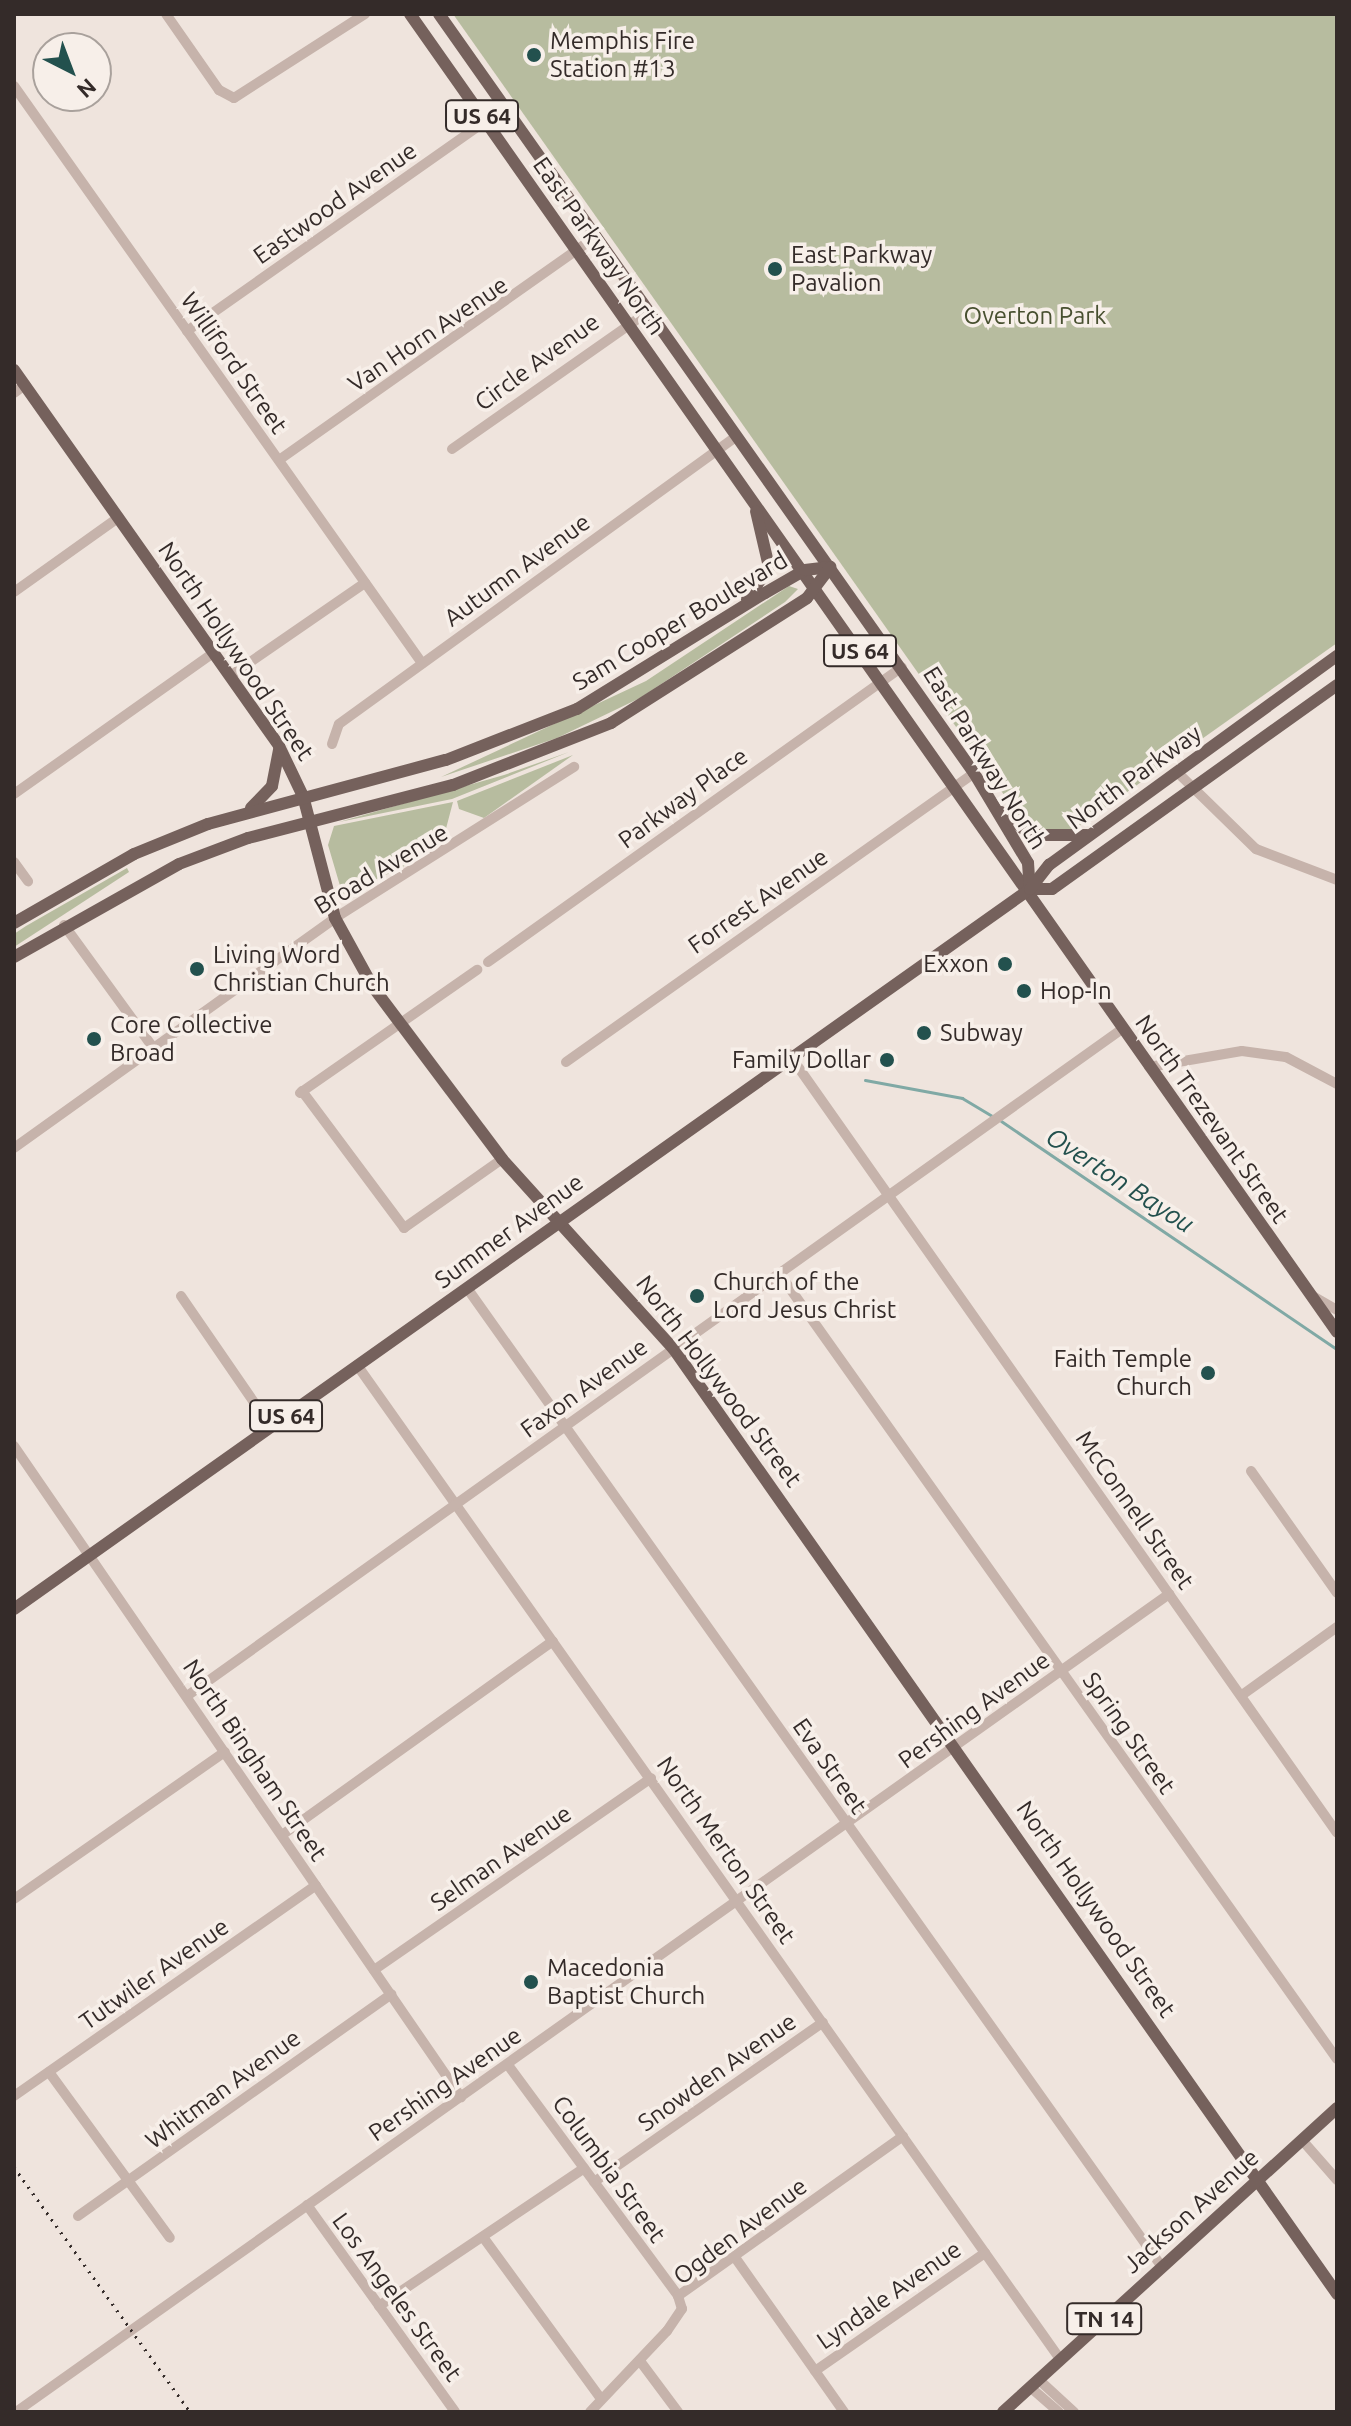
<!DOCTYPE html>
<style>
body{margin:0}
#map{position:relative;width:1351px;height:2426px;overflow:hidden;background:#efe4dd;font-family:Ubuntu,sans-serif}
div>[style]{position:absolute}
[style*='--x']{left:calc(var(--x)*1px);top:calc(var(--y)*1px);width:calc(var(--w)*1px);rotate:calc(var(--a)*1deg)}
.green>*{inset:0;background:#b7bc9f}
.stream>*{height:3px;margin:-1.5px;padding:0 1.5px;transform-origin:1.5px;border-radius:1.5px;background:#80a9a5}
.minor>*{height:10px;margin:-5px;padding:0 5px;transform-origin:5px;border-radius:5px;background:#c6b3ab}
.major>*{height:12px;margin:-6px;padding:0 6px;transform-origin:6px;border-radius:6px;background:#75615c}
.rail>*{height:3px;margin-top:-1.5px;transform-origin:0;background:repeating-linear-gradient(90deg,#342b29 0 2px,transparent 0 8px)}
.dots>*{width:22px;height:22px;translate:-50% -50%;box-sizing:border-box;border:4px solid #f7efe9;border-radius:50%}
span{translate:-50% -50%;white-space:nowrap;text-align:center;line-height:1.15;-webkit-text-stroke:7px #f7efe9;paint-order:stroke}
.shield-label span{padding:2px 6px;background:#f7efe9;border:2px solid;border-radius:6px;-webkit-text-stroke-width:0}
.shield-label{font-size:22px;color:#342b29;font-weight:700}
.poi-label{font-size:24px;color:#342b29}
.left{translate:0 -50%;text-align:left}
.right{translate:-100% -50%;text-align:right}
.street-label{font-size:24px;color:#342b29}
.park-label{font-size:24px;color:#485030}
.water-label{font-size:26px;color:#23514e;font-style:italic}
.frame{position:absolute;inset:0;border:16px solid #342b29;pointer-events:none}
.north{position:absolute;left:32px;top:32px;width:80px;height:80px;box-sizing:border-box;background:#f7efe9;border:2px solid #a9a19c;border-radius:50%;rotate:138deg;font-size:22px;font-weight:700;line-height:32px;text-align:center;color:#342b29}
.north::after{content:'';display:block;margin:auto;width:28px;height:36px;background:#23514e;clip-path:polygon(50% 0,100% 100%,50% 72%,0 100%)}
</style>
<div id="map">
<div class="green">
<div style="clip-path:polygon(453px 14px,1337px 14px,1337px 643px,1075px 829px,1043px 834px,1026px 826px)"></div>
<div style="clip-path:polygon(789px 586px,798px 589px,785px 602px,640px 698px,557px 738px,441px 777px,646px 681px)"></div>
<div style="clip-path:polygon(569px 752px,452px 799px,339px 822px,504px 775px)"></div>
<div style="clip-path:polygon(573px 755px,484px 818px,459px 809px,457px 801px)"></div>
<div style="clip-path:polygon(453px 802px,443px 840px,401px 868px,357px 888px,351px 881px,343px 896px,328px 845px,334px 826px)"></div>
<div style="clip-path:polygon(127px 868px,129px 872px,14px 947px,14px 934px,26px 926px)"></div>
</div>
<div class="stream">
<div style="--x:865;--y:1080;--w:99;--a:10.5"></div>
<div style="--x:962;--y:1098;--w:37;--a:31"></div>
<div style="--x:1001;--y:1121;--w:406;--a:34.2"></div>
</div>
<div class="minor">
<div style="--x:166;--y:14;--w:93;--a:55.1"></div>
<div style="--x:219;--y:90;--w:17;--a:28"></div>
<div style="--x:234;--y:98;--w:156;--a:-32.7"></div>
<div style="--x:14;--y:86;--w:707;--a:54.74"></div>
<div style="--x:187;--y:331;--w:390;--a:-35.1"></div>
<div style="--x:14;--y:393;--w:14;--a:-36"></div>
<div style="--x:452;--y:449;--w:241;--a:-35"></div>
<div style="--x:279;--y:460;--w:388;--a:-35.2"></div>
<div style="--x:14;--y:592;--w:129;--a:-35.5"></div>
<div style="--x:230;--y:676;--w:164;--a:-34.6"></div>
<div style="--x:332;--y:744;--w:21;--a:-71"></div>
<div style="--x:339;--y:724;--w:491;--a:-35.9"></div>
<div style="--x:1178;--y:773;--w:109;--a:44.3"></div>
<div style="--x:1256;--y:849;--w:87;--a:20.9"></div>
<div style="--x:14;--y:794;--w:244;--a:-35.3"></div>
<div style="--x:14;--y:862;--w:24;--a:54"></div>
<div style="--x:64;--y:925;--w:153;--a:54"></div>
<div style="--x:488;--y:962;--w:508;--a:-35.47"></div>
<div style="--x:789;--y:1054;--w:952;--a:54.87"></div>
<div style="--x:566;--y:1062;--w:500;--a:-35.3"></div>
<div style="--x:1149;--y:1067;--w:94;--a:-9.8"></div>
<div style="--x:1242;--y:1051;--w:44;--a:7.8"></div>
<div style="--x:1286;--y:1057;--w:58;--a:27.9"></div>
<div style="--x:302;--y:1091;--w:171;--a:53.3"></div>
<div style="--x:404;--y:1228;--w:120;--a:-35.1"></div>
<div style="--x:300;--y:1093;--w:216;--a:-34.8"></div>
<div style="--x:14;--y:1148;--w:395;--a:-35.6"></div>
<div style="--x:335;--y:918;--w:283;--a:-32.3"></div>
<div style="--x:779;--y:1273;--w:964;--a:54.63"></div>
<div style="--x:467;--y:1288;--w:1201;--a:54.63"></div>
<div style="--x:1311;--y:1295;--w:30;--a:30"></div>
<div style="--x:181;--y:1296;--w:159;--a:55.5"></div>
<div style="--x:357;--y:1365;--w:1217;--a:54.73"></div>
<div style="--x:14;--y:1446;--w:790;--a:55.53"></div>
<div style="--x:1251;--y:1471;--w:149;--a:54.8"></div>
<div style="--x:1242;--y:1695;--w:117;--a:-35.6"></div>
<div style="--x:187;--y:1696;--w:1149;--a:-35.5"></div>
<div style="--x:282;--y:1835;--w:333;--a:-35.6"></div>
<div style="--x:14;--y:1899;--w:257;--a:-34.9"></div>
<div style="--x:374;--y:1970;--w:337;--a:-34.7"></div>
<div style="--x:508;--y:2065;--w:287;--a:53.6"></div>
<div style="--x:49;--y:2072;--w:205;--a:53.9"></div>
<div style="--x:14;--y:2096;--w:368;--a:-34.9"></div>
<div style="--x:1302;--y:2140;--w:53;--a:48.8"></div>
<div style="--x:594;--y:2182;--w:279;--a:-34.9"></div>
<div style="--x:307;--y:2205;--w:254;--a:54.4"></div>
<div style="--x:78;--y:2216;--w:384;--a:-35.3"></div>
<div style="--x:483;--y:2237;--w:200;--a:53.9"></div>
<div style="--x:734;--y:2256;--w:191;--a:54.8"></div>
<div style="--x:379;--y:2306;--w:247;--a:-33.9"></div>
<div style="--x:640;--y:2361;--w:64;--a:53.3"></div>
<div style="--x:815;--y:2371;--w:207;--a:-34.8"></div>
<div style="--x:1038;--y:2379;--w:49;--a:42.5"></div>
<div style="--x:1030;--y:2387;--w:38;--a:41"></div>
<div style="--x:16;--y:2412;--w:1414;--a:-35.35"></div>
<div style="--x:590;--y:2412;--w:112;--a:-46.5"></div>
<div style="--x:667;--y:2331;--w:27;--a:-56"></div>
<div style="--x:682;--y:2309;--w:14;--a:-107"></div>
<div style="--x:678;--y:2296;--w:276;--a:-35.4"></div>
</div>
<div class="major">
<div style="--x:410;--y:14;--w:1611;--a:54.88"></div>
<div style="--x:439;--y:14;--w:929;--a:54.82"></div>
<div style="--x:974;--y:773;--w:105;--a:59"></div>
<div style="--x:1028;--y:863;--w:26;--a:86"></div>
<div style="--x:14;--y:370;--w:460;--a:54.8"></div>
<div style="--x:279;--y:746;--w:55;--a:64.4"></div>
<div style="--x:303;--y:796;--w:126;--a:75.3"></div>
<div style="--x:335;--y:918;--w:79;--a:61.2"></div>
<div style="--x:373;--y:987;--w:215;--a:53.1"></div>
<div style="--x:502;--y:1159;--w:255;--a:47.9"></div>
<div style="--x:673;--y:1348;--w:1156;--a:54.93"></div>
<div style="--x:747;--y:599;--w:39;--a:-55"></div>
<div style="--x:769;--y:567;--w:57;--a:-103.1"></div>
<div style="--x:251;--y:808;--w:30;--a:-46"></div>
<div style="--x:272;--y:786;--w:38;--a:-79"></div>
<div style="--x:1001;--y:812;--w:39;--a:37"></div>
<div style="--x:1032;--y:835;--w:55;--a:0"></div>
<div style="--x:1030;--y:889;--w:22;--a:0"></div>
<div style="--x:1052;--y:889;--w:350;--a:-35.6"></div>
<div style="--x:14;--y:923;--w:138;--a:-29.9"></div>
<div style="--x:134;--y:854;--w:80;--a:-22.1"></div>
<div style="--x:208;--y:824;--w:246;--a:-15.1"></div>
<div style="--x:446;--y:760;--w:141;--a:-21.3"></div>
<div style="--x:577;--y:709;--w:221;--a:-31.7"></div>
<div style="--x:765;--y:593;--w:46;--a:-29.9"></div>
<div style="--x:805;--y:570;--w:25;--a:-7"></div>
<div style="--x:14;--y:957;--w:189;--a:-29.4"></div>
<div style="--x:179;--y:864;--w:74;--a:-20.6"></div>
<div style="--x:248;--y:838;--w:212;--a:-14.5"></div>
<div style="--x:453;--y:785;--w:170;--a:-21.4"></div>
<div style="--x:611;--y:723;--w:232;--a:-32.5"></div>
<div style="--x:807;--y:598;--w:39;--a:-53"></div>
<div style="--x:14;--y:1609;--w:1245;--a:-35.32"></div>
<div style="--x:1030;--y:889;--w:31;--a:-52"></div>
<div style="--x:1049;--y:865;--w:356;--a:-36"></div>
<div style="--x:1003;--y:2412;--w:452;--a:-42.3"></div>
</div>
<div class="rail">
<div style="--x:14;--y:2167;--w:302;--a:54.3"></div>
</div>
<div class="dots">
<div style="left:534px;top:55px;background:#23514e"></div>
<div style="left:775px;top:269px;background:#23514e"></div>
<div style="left:1005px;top:964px;background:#23514e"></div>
<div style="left:197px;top:969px;background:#23514e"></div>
<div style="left:1024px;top:991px;background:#23514e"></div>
<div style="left:924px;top:1033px;background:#23514e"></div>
<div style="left:94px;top:1039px;background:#23514e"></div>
<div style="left:887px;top:1060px;background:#23514e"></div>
<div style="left:697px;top:1296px;background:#23514e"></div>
<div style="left:1208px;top:1373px;background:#23514e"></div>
<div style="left:531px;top:1982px;background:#23514e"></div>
</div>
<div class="shield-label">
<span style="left:482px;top:116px">US 64</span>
<span style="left:860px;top:651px">US 64</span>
<span style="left:286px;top:1416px">US 64</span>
<span style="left:1104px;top:2319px">TN 14</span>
</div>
<div class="poi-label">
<span class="left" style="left:550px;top:55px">Memphis Fire<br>Station #13</span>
<span class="left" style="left:791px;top:269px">East Parkway<br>Pavalion</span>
<span class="left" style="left:213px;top:969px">Living Word<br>Christian Church</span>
<span class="right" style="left:989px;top:964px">Exxon</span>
<span class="left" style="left:1040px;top:991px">Hop-In</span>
<span class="left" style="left:110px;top:1039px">Core Collective<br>Broad</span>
<span class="left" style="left:940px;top:1033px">Subway</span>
<span class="right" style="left:871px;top:1060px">Family Dollar</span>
<span class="left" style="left:713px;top:1296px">Church of the<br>Lord Jesus Christ</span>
<span class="right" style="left:1192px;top:1373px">Faith Temple<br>Church</span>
<span class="left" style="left:547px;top:1982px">Macedonia<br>Baptist Church</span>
</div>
<div class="street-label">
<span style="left:335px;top:203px;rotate:-35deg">Eastwood Avenue</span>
<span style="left:599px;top:246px;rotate:55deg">East Parkway North</span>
<span style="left:428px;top:334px;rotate:-34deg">Van Horn Avenue</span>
<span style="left:537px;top:362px;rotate:-36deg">Circle Avenue</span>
<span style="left:234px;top:363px;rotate:55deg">Williford Street</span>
<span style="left:517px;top:570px;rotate:-36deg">Autumn Avenue</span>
<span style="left:680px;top:621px;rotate:-31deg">Sam Cooper Boulevard</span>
<span style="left:236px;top:651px;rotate:56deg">North Hollywood Street</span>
<span style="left:985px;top:758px;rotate:58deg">East Parkway North</span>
<span style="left:1134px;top:777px;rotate:-36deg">North Parkway</span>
<span style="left:683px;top:798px;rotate:-36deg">Parkway Place</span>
<span style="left:381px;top:869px;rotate:-31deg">Broad Avenue</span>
<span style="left:758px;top:901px;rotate:-35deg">Forrest Avenue</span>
<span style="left:1212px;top:1119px;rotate:55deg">North Trezevant Street</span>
<span style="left:509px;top:1231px;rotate:-36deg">Summer Avenue</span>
<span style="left:719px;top:1381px;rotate:53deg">North Hollywood Street</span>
<span style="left:584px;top:1388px;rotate:-36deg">Faxon Avenue</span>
<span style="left:1135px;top:1510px;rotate:55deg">McConnell Street</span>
<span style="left:974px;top:1710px;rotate:-36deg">Pershing Avenue</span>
<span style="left:1129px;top:1733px;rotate:55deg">Spring Street</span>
<span style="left:255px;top:1760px;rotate:56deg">North Bingham Street</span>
<span style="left:830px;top:1766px;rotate:55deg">Eva Street</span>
<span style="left:726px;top:1850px;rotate:55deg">North Merton Street</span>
<span style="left:501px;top:1858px;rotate:-35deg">Selman Avenue</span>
<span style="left:1096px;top:1909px;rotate:55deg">North Hollywood Street</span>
<span style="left:154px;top:1974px;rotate:-35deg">Tutwiler Avenue</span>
<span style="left:717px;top:2072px;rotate:-35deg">Snowden Avenue</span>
<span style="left:445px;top:2084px;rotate:-35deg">Pershing Avenue</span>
<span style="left:223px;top:2089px;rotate:-36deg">Whitman Avenue</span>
<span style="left:609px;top:2169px;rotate:54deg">Columbia Street</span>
<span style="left:1191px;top:2211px;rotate:-42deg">Jackson Avenue</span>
<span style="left:740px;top:2231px;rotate:-37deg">Ogden Avenue</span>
<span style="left:889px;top:2295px;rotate:-35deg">Lyndale Avenue</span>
<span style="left:397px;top:2297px;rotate:54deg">Los Angeles Street</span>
</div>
<div class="park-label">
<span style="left:1035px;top:316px">Overton Park</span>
</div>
<div class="water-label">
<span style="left:1120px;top:1180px;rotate:33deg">Overton Bayou</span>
</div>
<div class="frame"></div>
<div class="north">N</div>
</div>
